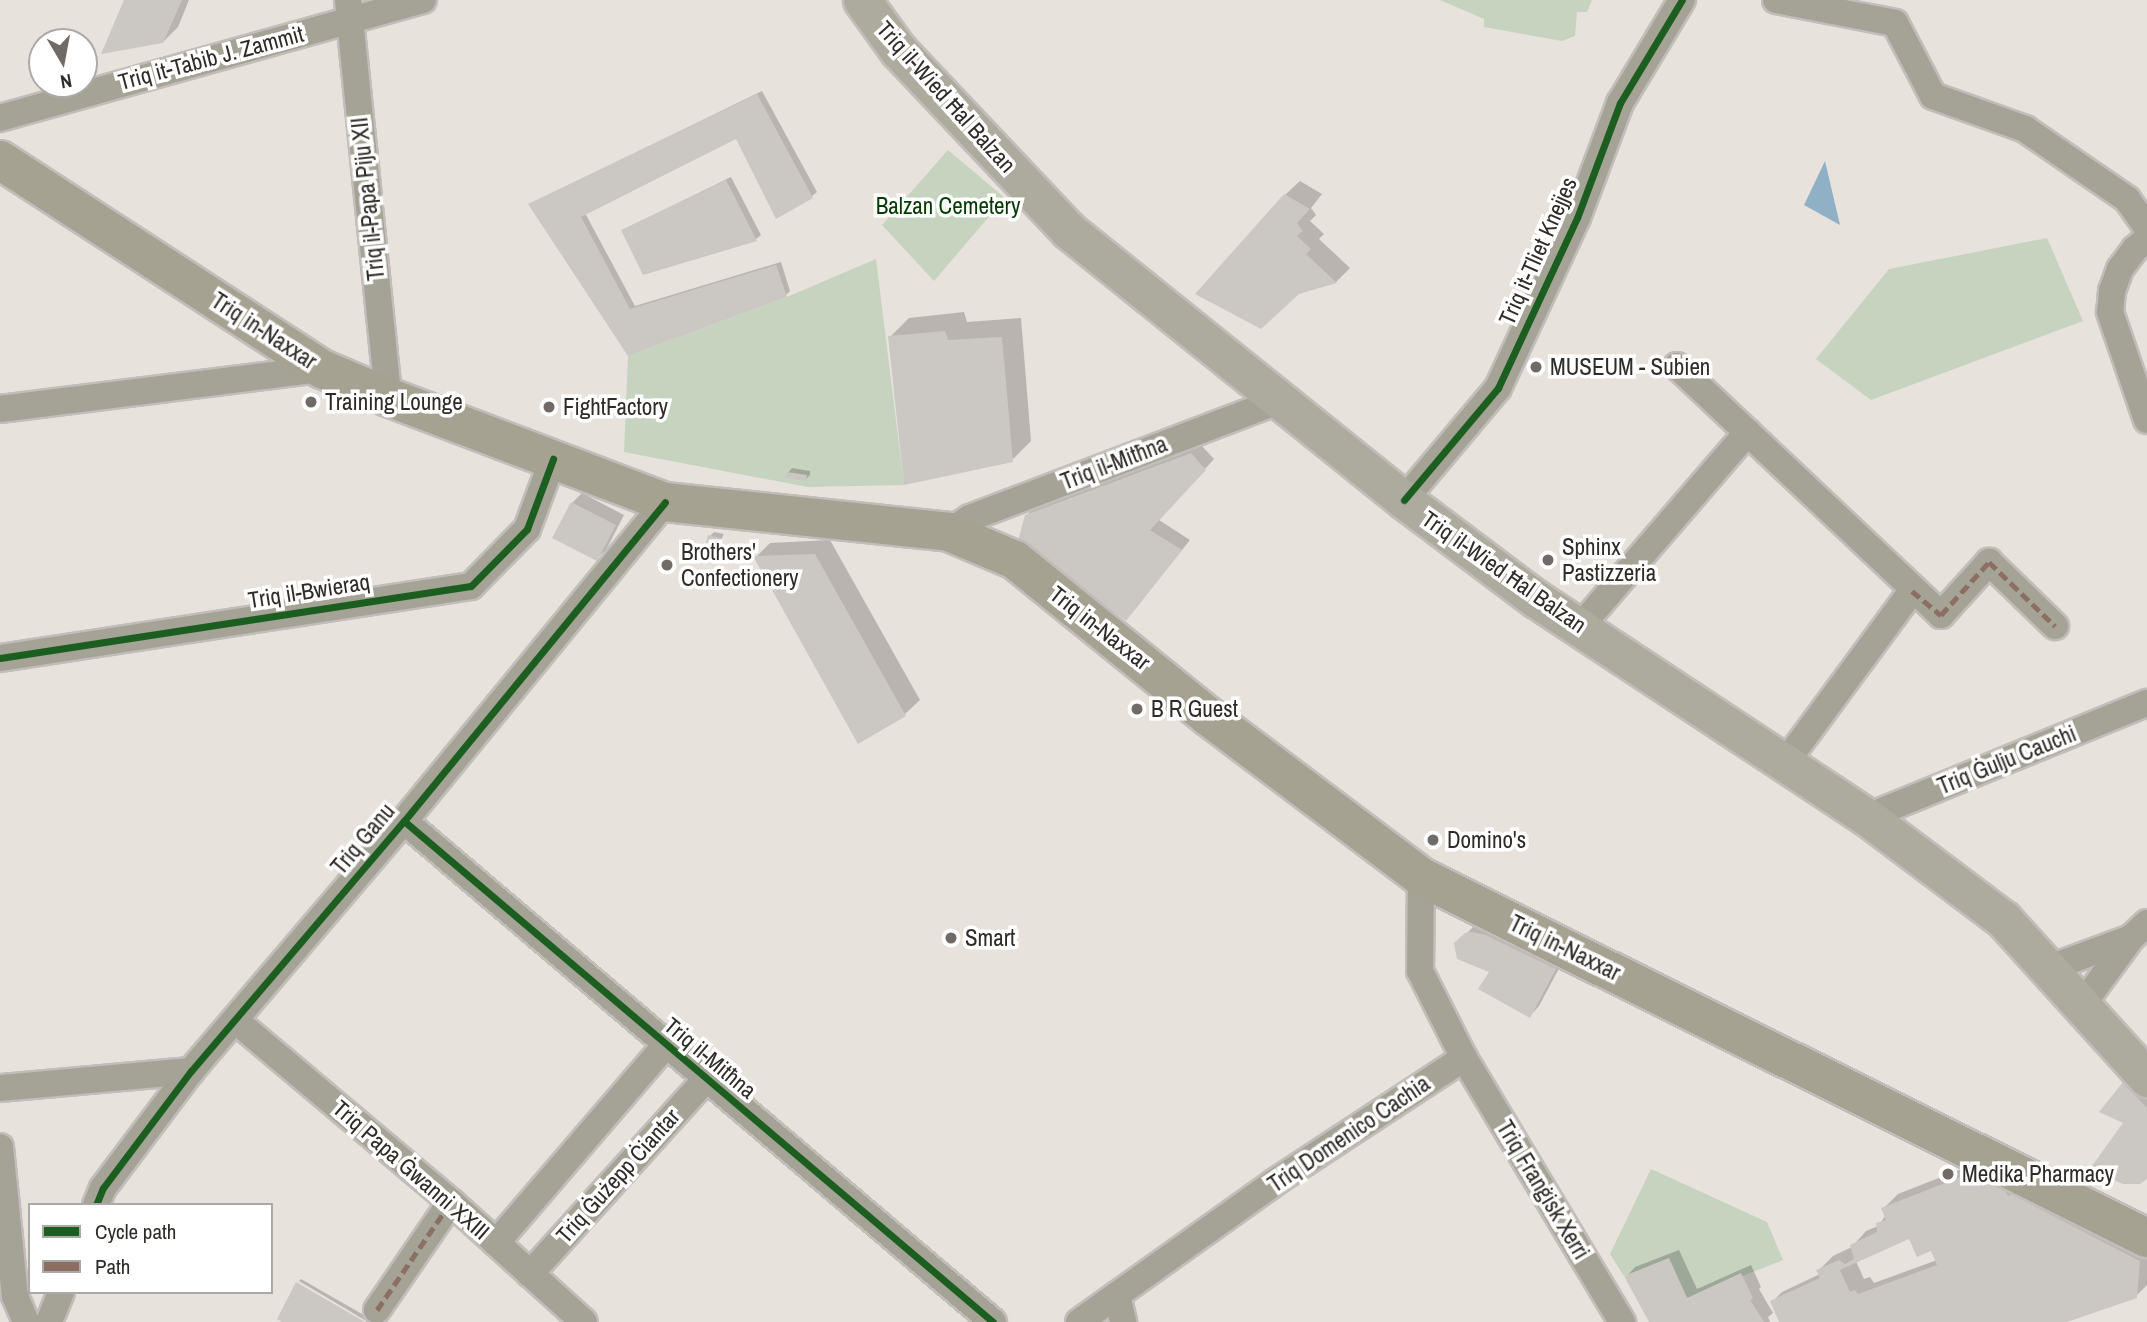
<!DOCTYPE html>
<meta charset="utf-8">
<style>
body{margin:0}
#map{position:relative;width:2147px;height:1322px;overflow:hidden;background:#e8e2dd;font-family:"Archivo Narrow",sans-serif}
div>[style]{position:absolute}
[style*='--x']{left:calc(var(--x)*1px);top:calc(var(--y)*1px);width:calc(var(--w)*1px);rotate:calc(var(--a)*1deg)}
.green>*{inset:0;background:#c6d3bf}
.water>*{inset:0;background:#90b1c5}
.shadow>*{inset:0;background:#0003}
.building>*{inset:0;background:#cbc7c3}
.roads{filter:drop-shadow(2px 0 #c2bdba) drop-shadow(-2px 0 #c2bdba) drop-shadow(0 2px #c2bdba) drop-shadow(0 -2px #c2bdba)}
.minor>*{height:26px;margin:-13px;padding:0 13px;transform-origin:13px;border-radius:13px;background:#a4a396}
.secondary>*{height:37px;margin:-18.5px;padding:0 18.5px;transform-origin:18.5px;border-radius:18.5px;background:#adab9d}
.primary>*{height:38px;margin:-19px;padding:0 19px;transform-origin:19px;border-radius:19px;background:#a6a292}
.quiet>*{height:5px;margin-top:-2.5px;transform-origin:0;background:repeating-linear-gradient(90deg,#8d6e63 0 10px,transparent 0 15px)}
.cycleway>*{height:7px;margin:-3.5px;padding:0 3.5px;transform-origin:3.5px;border-radius:3.5px;background:#1b5e20}
.dots>*{width:19px;height:19px;translate:-50% -50%;box-sizing:border-box;border:4px solid #fff;border-radius:50%}
span{translate:-50% -50%;white-space:nowrap;text-align:center;line-height:1.15;-webkit-text-stroke:7px #fff;paint-order:stroke}
.street-label{font-size:23px;color:#2f2b28}
.park-label{font-size:23px;color:#033b02}
.poi-label{font-size:23px;color:#2f2b28}
.left{translate:0 -50%;text-align:left}
.legend{position:absolute;left:28px;top:1203px;width:245px;height:91px;box-sizing:border-box;background:#fff;border:2px solid #acaaa9;margin:0;padding:9px 12px;list-style:none;font-size:21px;color:#2f2b28}
.legend li{display:flex;align-items:center;gap:14px;height:35px}
.legend b{width:35px;border:2px solid #acaaa9}
.north{position:absolute;left:28px;top:28px;width:70px;height:70px;box-sizing:border-box;background:#fff;border:2px solid #acaaa9;border-radius:50%;rotate:170deg;font-size:19px;font-weight:700;line-height:28px;text-align:center;color:#2f2b28}
.north::after{content:'';display:block;margin:auto;width:24px;height:32px;background:#706b67;clip-path:polygon(50% 0,100% 100%,50% 72%,0 100%)}
</style>
<div id="map">
<div class="green">
<div style="clip-path:polygon(1440px 0,1592px 0,1587px 12px,1577px 12px,1575px 36px,1562px 41px,1484px 27px,1484px 19px)"></div>
<div style="clip-path:polygon(948px 150px,1005px 198px,934px 281px,882px 225px)"></div>
<div style="clip-path:polygon(2047px 238px,2083px 321px,1871px 400px,1816px 359px,1889px 269px)"></div>
<div style="clip-path:polygon(876px 259px,904px 485px,808px 487px,624px 452px,628px 356px,787px 297px)"></div>
<div style="clip-path:polygon(1651px 1169px,1767px 1222px,1783px 1260px,1687px 1298px,1669px 1259px,1624px 1276px,1610px 1254px)"></div>
</div>
<div class="water">
<div style="clip-path:polygon(1825px 161px,1840px 225px,1804px 205px)"></div>
</div>
<div class="shadow">
<div style="clip-path:polygon(126px 0,189px 0,178px 27px,163px 42px)"></div>
<div style="clip-path:polygon(762px 91px,817px 192px,812px 196px,776px 217px,736px 137px,585px 213px,635px 306px,781px 262px,790px 291px,786px 295px,629px 353px,530px 204px)"></div>
<div style="clip-path:polygon(731px 177px,761px 235px,756px 239px,644px 273px,623px 230px)"></div>
<div style="clip-path:polygon(1300px 181px,1322px 194px,1311px 208px,1316px 215px,1310px 221px,1324px 234px,1319px 239px,1350px 268px,1336px 282px,1298px 292px,1285px 195px)"></div>
<div style="clip-path:polygon(964px 312px,967px 322px,1021px 318px,1031px 441px,1012px 460px,890px 337px,909px 318px)"></div>
<div style="clip-path:polygon(1201px 445px,1214px 459px,1159px 520px,1190px 540px,1135px 609px,1026px 516px,1041px 501px)"></div>
<div style="clip-path:polygon(792px 468px,810px 471px,810px 475px,805px 480px,788px 473px)"></div>
<div style="clip-path:polygon(582px 493px,624px 515px,606px 550px,596px 559px,554px 538px,572px 503px)"></div>
<div style="clip-path:polygon(714px 532px,724px 534px,719px 544px,710px 536px)"></div>
<div style="clip-path:polygon(830px 540px,920px 700px,905px 714px,859px 741px,756px 557px,770px 543px)"></div>
<div style="clip-path:polygon(1476px 924px,1564px 959px,1539px 1006px,1530px 1016px,1492px 971px,1456px 944px)"></div>
<div style="clip-path:polygon(2139px 1069px,2147px 1078px,2147px 1177px,2125px 1123px,2102px 1111px)"></div>
<div style="clip-path:polygon(evenodd,1992px 1157px,2147px 1243px,2147px 1285px,2136px 1296px,2062px 1322px,1781px 1322px,1773px 1301px,1782px 1292px,1820px 1274px,1818px 1271px,1833px 1256px,1852px 1247px,1866px 1231px,1878px 1226px,1886px 1215px,1883px 1209px,1898px 1194px,1992px 1157px,1910px 1236px,1932px 1248px,1937px 1260px,1874px 1283px,1870px 1277px,1864px 1279px,1856px 1261px,1910px 1236px)"></div>
<div style="clip-path:polygon(1679px 1250px,1697px 1289px,1751px 1265px,1761px 1287px,1759px 1289px,1773px 1313px,1768px 1317px,1770px 1322px,1650px 1322px,1626px 1277px,1635px 1267px)"></div>
<div style="clip-path:polygon(301px 1279px,376px 1322px,368px 1322px,299px 1281px)"></div>
</div>
<div class="building">
<div style="clip-path:polygon(124px 0,182px 0,163px 43px,101px 54px)"></div>
<div style="clip-path:polygon(757px 94px,813px 198px,776px 219px,736px 139px,581px 217px,630px 309px,776px 265px,787px 297px,628px 356px,528px 204px)"></div>
<div style="clip-path:polygon(726px 180px,757px 241px,643px 275px,621px 230px)"></div>
<div style="clip-path:polygon(1284px 194px,1310px 209px,1297px 223px,1303px 231px,1297px 236px,1311px 249px,1306px 254px,1337px 283px,1299px 294px,1261px 329px,1195px 294px)"></div>
<div style="clip-path:polygon(945px 331px,948px 340px,1002px 337px,1013px 462px,904px 485px,888px 336px)"></div>
<div style="clip-path:polygon(1191px 453px,1206px 470px,1150px 530px,1182px 550px,1126px 621px,1018px 541px,1025px 515px)"></div>
<div style="clip-path:polygon(787px 472px,807px 475px,806px 481px,785px 478px)"></div>
<div style="clip-path:polygon(571px 502px,616px 525px,597px 561px,552px 538px)"></div>
<div style="clip-path:polygon(708px 535px,721px 538px,719px 546px,706px 543px)"></div>
<div style="clip-path:polygon(815px 554px,906px 716px,858px 744px,753px 556px)"></div>
<div style="clip-path:polygon(1472px 932px,1486px 935px,1556px 969px,1530px 1018px,1478px 989px,1489px 972px,1457px 959px,1454px 943px,1465px 933px)"></div>
<div style="clip-path:polygon(2123px 1082px,2147px 1108px,2147px 1179px,2140px 1184px,2123px 1184px,2089px 1170px,2123px 1123px,2099px 1112px)"></div>
<div style="clip-path:polygon(evenodd,1976px 1171px,1999px 1182px,2008px 1196px,2019px 1191px,2027px 1193px,2036px 1207px,2140px 1261px,2137px 1298px,2067px 1322px,1779px 1322px,1770px 1301px,1820px 1278px,1816px 1270px,1839px 1260px,1845px 1264px,1854px 1259px,1850px 1245px,1877px 1232px,1876px 1223px,1886px 1220px,1881px 1208px,1976px 1171px,1909px 1239px,1917px 1257px,1931px 1251px,1937px 1265px,1858px 1294px,1855px 1290px,1850px 1292px,1840px 1270px,1909px 1239px)"></div>
<div style="clip-path:polygon(1669px 1258px,1687px 1298px,1741px 1273px,1753px 1298px,1750px 1300px,1764px 1322px,1649px 1322px,1624px 1276px)"></div>
<div style="clip-path:polygon(296px 1282px,365px 1322px,282px 1322px,277px 1319px)"></div>
</div>
<div class="roads">
<div class="minor">
<div style="--x:348;--y:0;--w:399;--a:84.2"></div>
<div style="--x:1776;--y:0;--w:121;--a:10.9"></div>
<div style="--x:1895;--y:23;--w:82;--a:62.5"></div>
<div style="--x:1933;--y:96;--w:98;--a:19.7"></div>
<div style="--x:2025;--y:129;--w:124;--a:34.5"></div>
<div style="--x:2127;--y:199;--w:35;--a:55"></div>
<div style="--x:0;--y:118;--w:439;--a:-15.6"></div>
<div style="--x:2147;--y:239;--w:16;--a:140"></div>
<div style="--x:2135;--y:249;--w:25;--a:127"></div>
<div style="--x:2120;--y:269;--w:23;--a:110"></div>
<div style="--x:2112;--y:291;--w:21;--a:95"></div>
<div style="--x:2110;--y:312;--w:114;--a:71.1"></div>
<div style="--x:1677;--y:366;--w:363;--a:43.3"></div>
<div style="--x:1941;--y:615;--w:72;--a:-47.8"></div>
<div style="--x:1989;--y:562;--w:92;--a:44.1"></div>
<div style="--x:0;--y:409;--w:324;--a:-7.1"></div>
<div style="--x:1404;--y:500;--w:146;--a:-50"></div>
<div style="--x:1498;--y:388;--w:187;--a:-65.1"></div>
<div style="--x:1577;--y:218;--w:123;--a:-69.5"></div>
<div style="--x:1620;--y:103;--w:120;--a:-59"></div>
<div style="--x:949;--y:532;--w:25;--a:-34"></div>
<div style="--x:970;--y:518;--w:333;--a:-20.8"></div>
<div style="--x:1580;--y:627;--w:257;--a:-49.3"></div>
<div style="--x:0;--y:658;--w:476;--a:-8.7"></div>
<div style="--x:471;--y:586;--w:80;--a:-45.5"></div>
<div style="--x:527;--y:529;--w:75;--a:-69.6"></div>
<div style="--x:1785;--y:763;--w:214;--a:-53.6"></div>
<div style="--x:1867;--y:817;--w:302;--a:-22.2"></div>
<div style="--x:404;--y:821;--w:773;--a:40.38"></div>
<div style="--x:1421;--y:877;--w:94;--a:90.6"></div>
<div style="--x:1420;--y:971;--w:97;--a:63.2"></div>
<div style="--x:1464;--y:1058;--w:308;--a:59.1"></div>
<div style="--x:2050;--y:968;--w:86;--a:-20.3"></div>
<div style="--x:2082;--y:1005;--w:83;--a:-53.8"></div>
<div style="--x:2131;--y:938;--w:22;--a:-43"></div>
<div style="--x:236;--y:1021;--w:281;--a:40.1"></div>
<div style="--x:451;--y:1202;--w:179;--a:42.1"></div>
<div style="--x:0;--y:1088;--w:192;--a:-5.1"></div>
<div style="--x:0;--y:1147;--w:150;--a:84.3"></div>
<div style="--x:15;--y:1296;--w:28;--a:67"></div>
<div style="--x:96;--y:1205;--w:18;--a:-68"></div>
<div style="--x:103;--y:1188;--w:146;--a:-53.1"></div>
<div style="--x:191;--y:1071;--w:328;--a:-49.6"></div>
<div style="--x:404;--y:821;--w:412;--a:-50.7"></div>
<div style="--x:496;--y:1243;--w:260;--a:-49.4"></div>
<div style="--x:530;--y:1274;--w:263;--a:-47.9"></div>
<div style="--x:1117;--y:1295;--w:28;--a:77"></div>
<div style="--x:377;--y:1310;--w:131;--a:-55.6"></div>
<div style="--x:49;--y:1322;--w:32;--a:-68"></div>
<div style="--x:1079;--y:1322;--w:241;--a:-35.5"></div>
<div style="--x:1275;--y:1182;--w:226;--a:-33.3"></div>
</div>
<div class="secondary">
<div style="--x:862;--y:0;--w:62;--a:54.2"></div>
<div style="--x:898;--y:50;--w:248;--a:46.6"></div>
<div style="--x:1068;--y:230;--w:431;--a:38.8"></div>
<div style="--x:1404;--y:500;--w:165;--a:36.9"></div>
<div style="--x:1536;--y:599;--w:396;--a:33.4"></div>
<div style="--x:1867;--y:817;--w:170;--a:36.9"></div>
<div style="--x:2003;--y:919;--w:215;--a:47.8"></div>
</div>
<div class="primary">
<div style="--x:0;--y:160;--w:384;--a:33"></div>
<div style="--x:322;--y:369;--w:72;--a:23"></div>
<div style="--x:388;--y:397;--w:296;--a:20.8"></div>
<div style="--x:665;--y:502;--w:286;--a:6"></div>
<div style="--x:949;--y:532;--w:72;--a:23"></div>
<div style="--x:1015;--y:560;--w:250;--a:39"></div>
<div style="--x:1209;--y:717;--w:266;--a:37"></div>
<div style="--x:1421;--y:877;--w:811;--a:26.44"></div>
</div>
</div>
<div class="quiet">
<div style="--x:1912;--y:591;--w:38;--a:40"></div>
<div style="--x:1941;--y:615;--w:72;--a:-47.8"></div>
<div style="--x:1989;--y:562;--w:92;--a:44.1"></div>
<div style="--x:377;--y:1310;--w:131;--a:-55.6"></div>
</div>
<div class="cycleway">
<div style="--x:1404;--y:500;--w:146;--a:-50"></div>
<div style="--x:1498;--y:388;--w:187;--a:-65.1"></div>
<div style="--x:1577;--y:218;--w:123;--a:-69.5"></div>
<div style="--x:1620;--y:103;--w:120;--a:-59"></div>
<div style="--x:0;--y:658;--w:476;--a:-8.7"></div>
<div style="--x:471;--y:586;--w:80;--a:-45.5"></div>
<div style="--x:527;--y:529;--w:75;--a:-69.6"></div>
<div style="--x:404;--y:821;--w:773;--a:40.38"></div>
<div style="--x:96;--y:1205;--w:18;--a:-68"></div>
<div style="--x:103;--y:1188;--w:146;--a:-53.1"></div>
<div style="--x:191;--y:1071;--w:328;--a:-49.6"></div>
<div style="--x:404;--y:821;--w:412;--a:-50.7"></div>
</div>
<div class="dots">
<div style="left:1536px;top:367px;background:#706b67"></div>
<div style="left:311px;top:402px;background:#706b67"></div>
<div style="left:549px;top:407px;background:#706b67"></div>
<div style="left:1548px;top:560px;background:#706b67"></div>
<div style="left:667px;top:565px;background:#706b67"></div>
<div style="left:1137px;top:709px;background:#706b67"></div>
<div style="left:1433px;top:840px;background:#706b67"></div>
<div style="left:951px;top:938px;background:#706b67"></div>
<div style="left:1948px;top:1174px;background:#706b67"></div>
</div>
<div class="street-label">
<span style="left:211px;top:58px;rotate:-15deg">Triq it-Tabib J. Zammit</span>
<span style="left:946px;top:97px;rotate:48deg">Triq il-Wied Ħal Balzan</span>
<span style="left:368px;top:199px;rotate:-96deg">Triq il-Papa Piju XII</span>
<span style="left:1538px;top:251px;rotate:-66deg">Triq it-Tliet Knejjes</span>
<span style="left:264px;top:331px;rotate:33deg">Triq in-Naxxar</span>
<span style="left:1114px;top:463px;rotate:-21deg">Triq il-Mitħna</span>
<span style="left:1504px;top:572px;rotate:35deg">Triq il-Wied Ħal Balzan</span>
<span style="left:309px;top:591px;rotate:-9deg">Triq il-Bwieraq</span>
<span style="left:1100px;top:628px;rotate:38deg">Triq in-Naxxar</span>
<span style="left:2007px;top:760px;rotate:-22deg">Triq Ġulju Cauchi</span>
<span style="left:363px;top:839px;rotate:-50deg">Triq Ganu</span>
<span style="left:1565px;top:948px;rotate:26deg">Triq in-Naxxar</span>
<span style="left:710px;top:1058px;rotate:40deg">Triq il-Mitħna</span>
<span style="left:1349px;top:1134px;rotate:-34deg">Triq Domenico Cachia</span>
<span style="left:411px;top:1170px;rotate:41deg">Triq Papa Ġwanni XXIII</span>
<span style="left:618px;top:1176px;rotate:-48deg">Triq Ġużepp Ċiantar</span>
<span style="left:1543px;top:1190px;rotate:59deg">Triq Franġisk Xerri</span>
</div>
<div class="park-label">
<span style="left:948px;top:206px">Balzan Cemetery</span>
</div>
<div class="poi-label">
<span class="left" style="left:1550px;top:367px">MUSEUM - Subien</span>
<span class="left" style="left:325px;top:402px">Training Lounge</span>
<span class="left" style="left:563px;top:407px">FightFactory</span>
<span class="left" style="left:1562px;top:560px">Sphinx<br>Pastizzeria</span>
<span class="left" style="left:681px;top:565px">Brothers'<br>Confectionery</span>
<span class="left" style="left:1151px;top:709px">B R Guest</span>
<span class="left" style="left:1447px;top:840px">Domino's</span>
<span class="left" style="left:965px;top:938px">Smart</span>
<span class="left" style="left:1962px;top:1174px">Medika Pharmacy</span>
</div>
<ul class="legend">
<li><b style="height:9px;background:#1b5e20"></b>Cycle path</li>
<li><b style="height:9px;background:#8d6e63"></b>Path</li>
</ul>
<div class="north">N</div>
</div>
